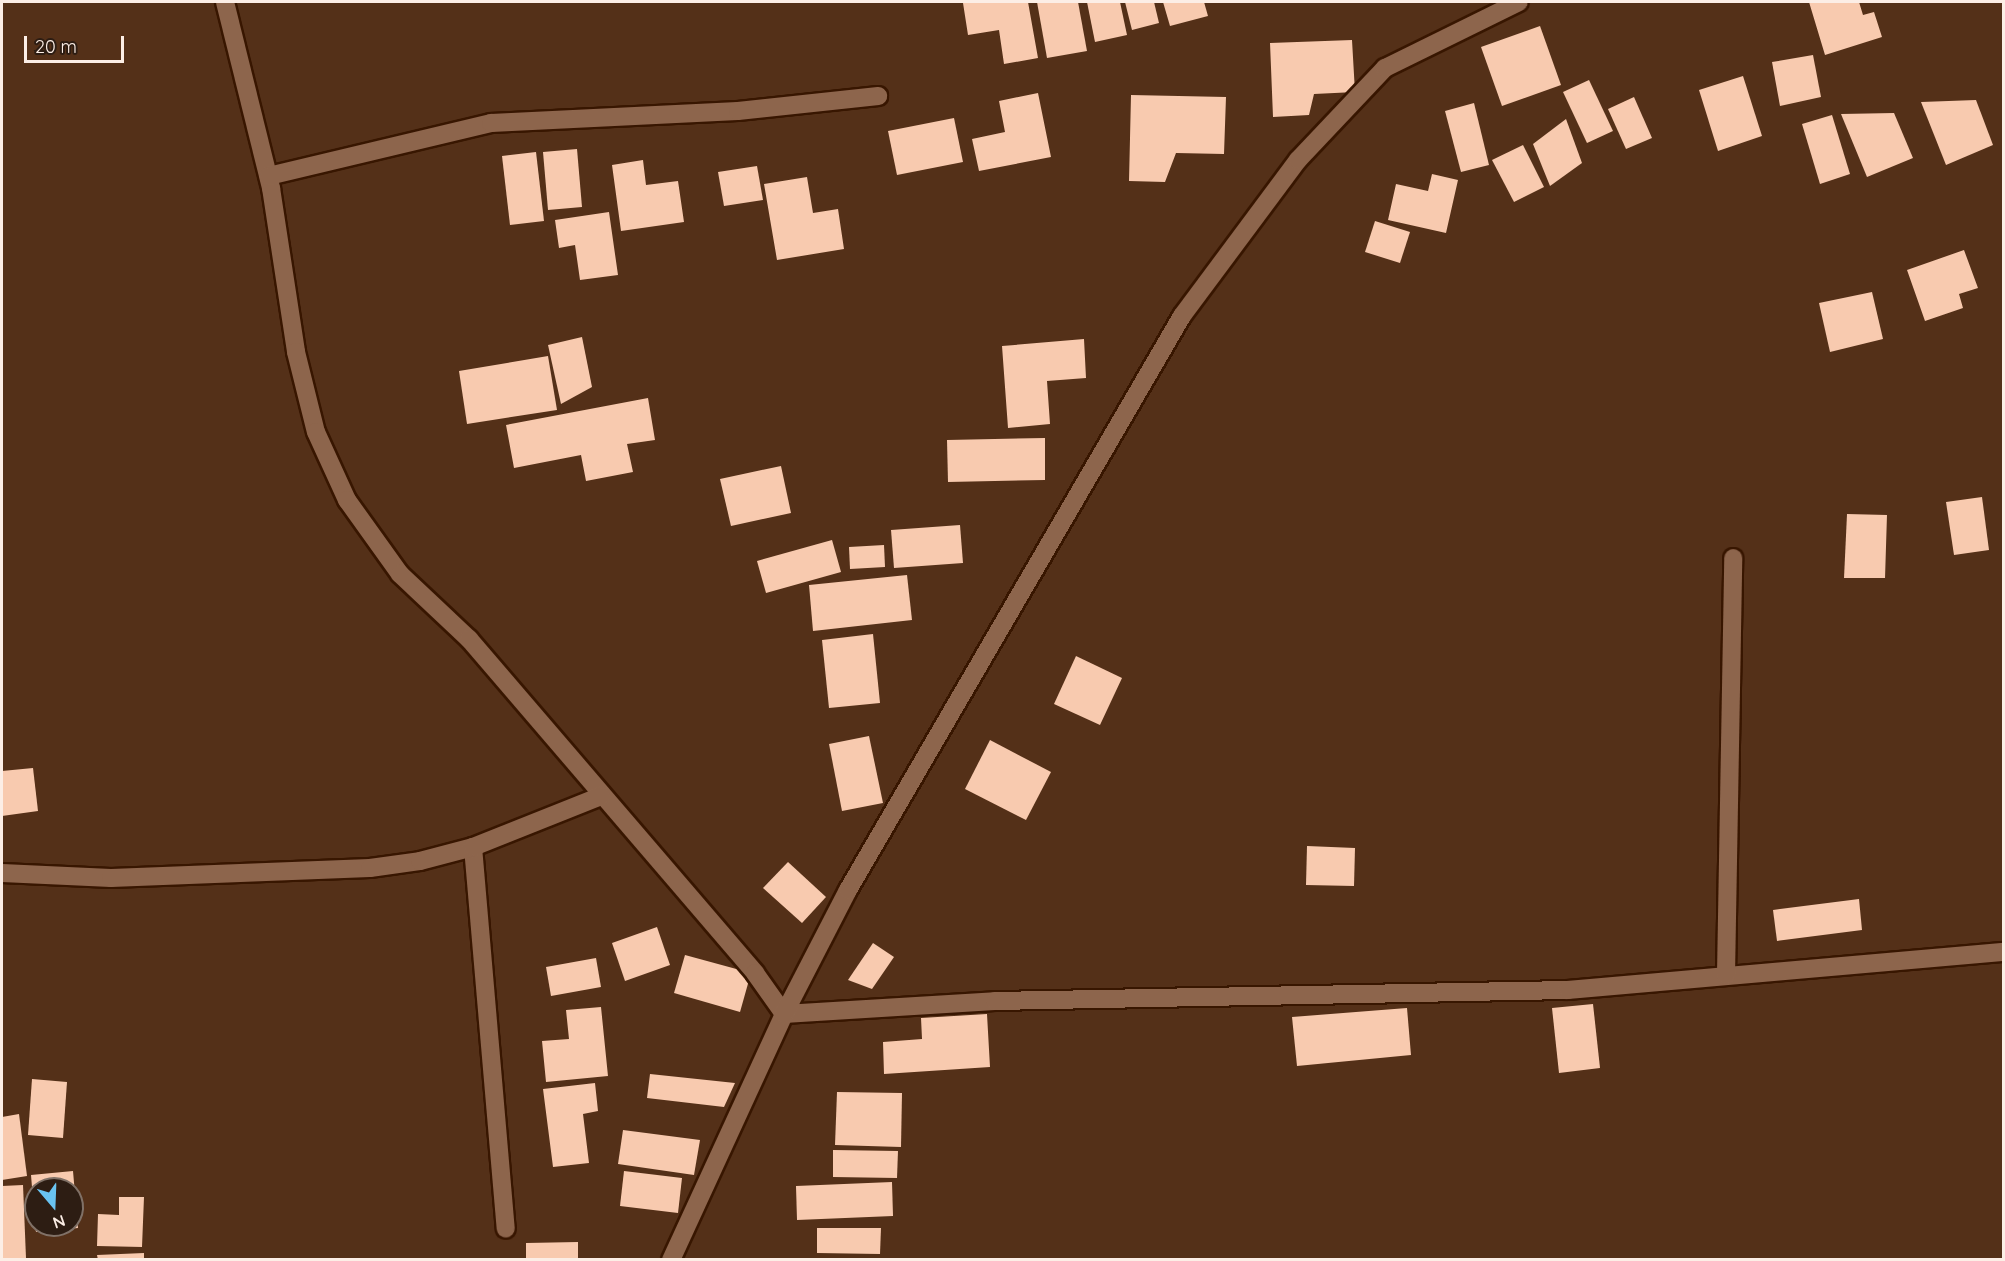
<!DOCTYPE html>
<style>
body{margin:0}
#map{position:relative;width:2005px;height:1261px;overflow:hidden;background:#543018;font-family:Quicksand,sans-serif}
div>[style]{position:absolute}
[style*='--x']{left:calc(var(--x)*1px);top:calc(var(--y)*1px);width:calc(var(--w)*1px);rotate:calc(var(--a)*1deg)}
.building>*{inset:0;background:#f8caaf}
.roads{filter:drop-shadow(2px 0 #381600) drop-shadow(-2px 0 #381600) drop-shadow(0 2px #381600) drop-shadow(0 -2px #381600)}
.minor>*{height:18px;margin:-9px;padding:0 9px;transform-origin:9px;border-radius:9px;background:#8d654c}
span{translate:-50% -50%;white-space:nowrap;text-align:center;line-height:1.15;-webkit-text-stroke:6px #2d1d13;paint-order:stroke}
.frame{position:absolute;inset:0;border:3px solid #fceee6;pointer-events:none}
.north{position:absolute;left:24px;top:1177px;width:60px;height:60px;box-sizing:border-box;background:#2d1d13;border:2px solid #807167;border-radius:50%;rotate:161deg;font-size:16px;font-weight:700;line-height:24px;text-align:center;color:#fceee6}
.north::after{content:'';display:block;margin:auto;width:21px;height:27px;background:#69c3f1;clip-path:polygon(50% 0,100% 100%,50% 72%,0 100%)}
.scale{position:absolute;left:24px;top:36px;width:100px;height:27px;box-sizing:border-box;border:3px solid #fceee6;border-top:0;padding-left:8px;font-size:18px;line-height:21px;white-space:nowrap;color:#fceee6;-webkit-text-stroke:4px #2d1d13;paint-order:stroke}
</style>
<div id="map">
<div class="building">
<div style="clip-path:polygon(971px 2px,1028px 2px,1038px 58px,1004px 64px,999px 30px,968px 35px,963px 3px)"></div>
<div style="clip-path:polygon(1037px 2px,1078px 2px,1087px 51px,1047px 58px)"></div>
<div style="clip-path:polygon(1087px 2px,1120px 2px,1127px 35px,1095px 42px)"></div>
<div style="clip-path:polygon(1125px 2px,1154px 2px,1159px 23px,1132px 30px)"></div>
<div style="clip-path:polygon(1163px 2px,1204px 2px,1208px 16px,1170px 26px)"></div>
<div style="clip-path:polygon(1809px 2px,1859px 2px,1863px 15px,1874px 12px,1882px 37px,1825px 55px)"></div>
<div style="clip-path:polygon(1540px 26px,1561px 85px,1502px 106px,1481px 47px)"></div>
<div style="clip-path:polygon(1352px 40px,1355px 92px,1314px 94px,1309px 115px,1273px 117px,1270px 43px)"></div>
<div style="clip-path:polygon(1813px 55px,1821px 97px,1780px 106px,1772px 62px)"></div>
<div style="clip-path:polygon(1743px 76px,1762px 136px,1718px 151px,1699px 90px)"></div>
<div style="clip-path:polygon(1589px 80px,1613px 131px,1587px 143px,1563px 92px)"></div>
<div style="clip-path:polygon(1038px 93px,1051px 157px,979px 171px,972px 139px,1005px 132px,999px 101px)"></div>
<div style="clip-path:polygon(1131px 95px,1226px 97px,1224px 154px,1176px 153px,1165px 182px,1129px 181px)"></div>
<div style="clip-path:polygon(1634px 97px,1652px 138px,1626px 149px,1608px 109px)"></div>
<div style="clip-path:polygon(1976px 100px,1993px 145px,1946px 165px,1921px 102px)"></div>
<div style="clip-path:polygon(1474px 103px,1489px 165px,1461px 172px,1445px 111px)"></div>
<div style="clip-path:polygon(1894px 113px,1913px 158px,1867px 177px,1841px 114px)"></div>
<div style="clip-path:polygon(1832px 115px,1850px 174px,1820px 184px,1802px 124px)"></div>
<div style="clip-path:polygon(954px 118px,963px 162px,897px 175px,888px 131px)"></div>
<div style="clip-path:polygon(1566px 119px,1582px 163px,1550px 186px,1533px 144px)"></div>
<div style="clip-path:polygon(1523px 145px,1544px 187px,1514px 202px,1492px 160px)"></div>
<div style="clip-path:polygon(577px 149px,582px 207px,548px 210px,543px 152px)"></div>
<div style="clip-path:polygon(536px 152px,544px 221px,510px 225px,502px 156px)"></div>
<div style="clip-path:polygon(643px 160px,646px 185px,678px 181px,684px 222px,621px 231px,612px 165px)"></div>
<div style="clip-path:polygon(757px 166px,763px 200px,724px 206px,718px 172px)"></div>
<div style="clip-path:polygon(1432px 174px,1458px 180px,1446px 233px,1388px 220px,1396px 184px,1428px 191px)"></div>
<div style="clip-path:polygon(807px 177px,813px 213px,838px 209px,844px 249px,777px 260px,764px 184px)"></div>
<div style="clip-path:polygon(609px 212px,618px 275px,580px 280px,575px 245px,559px 248px,555px 220px)"></div>
<div style="clip-path:polygon(1375px 221px,1410px 232px,1400px 263px,1365px 252px)"></div>
<div style="clip-path:polygon(1964px 250px,1978px 288px,1959px 294px,1963px 308px,1925px 321px,1907px 270px)"></div>
<div style="clip-path:polygon(1872px 292px,1883px 339px,1830px 352px,1819px 303px)"></div>
<div style="clip-path:polygon(582px 337px,592px 387px,561px 404px,548px 345px)"></div>
<div style="clip-path:polygon(1084px 339px,1086px 378px,1047px 381px,1050px 424px,1008px 428px,1002px 346px)"></div>
<div style="clip-path:polygon(548px 356px,557px 410px,467px 424px,459px 371px)"></div>
<div style="clip-path:polygon(648px 398px,655px 440px,627px 444px,633px 472px,586px 481px,581px 455px,514px 468px,506px 425px)"></div>
<div style="clip-path:polygon(1045px 438px,1045px 480px,948px 482px,947px 440px)"></div>
<div style="clip-path:polygon(781px 466px,791px 513px,731px 526px,720px 479px)"></div>
<div style="clip-path:polygon(1982px 497px,1989px 550px,1954px 555px,1946px 502px)"></div>
<div style="clip-path:polygon(1847px 514px,1887px 515px,1885px 578px,1844px 578px)"></div>
<div style="clip-path:polygon(960px 525px,963px 563px,894px 568px,891px 530px)"></div>
<div style="clip-path:polygon(832px 540px,841px 572px,766px 593px,757px 561px)"></div>
<div style="clip-path:polygon(884px 545px,885px 567px,850px 569px,849px 547px)"></div>
<div style="clip-path:polygon(907px 575px,912px 620px,813px 631px,809px 585px)"></div>
<div style="clip-path:polygon(873px 634px,880px 703px,829px 708px,822px 640px)"></div>
<div style="clip-path:polygon(1076px 656px,1122px 678px,1100px 725px,1054px 704px)"></div>
<div style="clip-path:polygon(869px 736px,883px 803px,842px 811px,829px 744px)"></div>
<div style="clip-path:polygon(990px 740px,1051px 772px,1026px 820px,965px 789px)"></div>
<div style="clip-path:polygon(33px 768px,38px 811px,2px 816px,2px 771px)"></div>
<div style="clip-path:polygon(1307px 846px,1355px 848px,1354px 886px,1306px 885px)"></div>
<div style="clip-path:polygon(788px 862px,826px 897px,802px 923px,763px 888px)"></div>
<div style="clip-path:polygon(1859px 899px,1862px 930px,1777px 941px,1773px 910px)"></div>
<div style="clip-path:polygon(657px 927px,670px 965px,625px 981px,612px 943px)"></div>
<div style="clip-path:polygon(873px 943px,894px 957px,872px 989px,848px 980px)"></div>
<div style="clip-path:polygon(685px 955px,751px 973px,740px 1012px,674px 993px)"></div>
<div style="clip-path:polygon(596px 958px,601px 987px,551px 996px,546px 967px)"></div>
<div style="clip-path:polygon(1593px 1004px,1600px 1068px,1559px 1073px,1552px 1008px)"></div>
<div style="clip-path:polygon(601px 1007px,608px 1076px,546px 1082px,542px 1041px,569px 1039px,566px 1010px)"></div>
<div style="clip-path:polygon(1407px 1008px,1411px 1055px,1297px 1066px,1292px 1017px)"></div>
<div style="clip-path:polygon(987px 1014px,990px 1067px,884px 1074px,883px 1042px,922px 1039px,921px 1018px)"></div>
<div style="clip-path:polygon(650px 1074px,735px 1083px,724px 1107px,647px 1098px)"></div>
<div style="clip-path:polygon(32px 1079px,67px 1082px,63px 1138px,28px 1135px)"></div>
<div style="clip-path:polygon(595px 1083px,598px 1111px,583px 1114px,589px 1163px,553px 1167px,543px 1089px)"></div>
<div style="clip-path:polygon(837px 1092px,902px 1093px,901px 1147px,835px 1145px)"></div>
<div style="clip-path:polygon(19px 1114px,27px 1176px,2px 1180px,2px 1117px)"></div>
<div style="clip-path:polygon(623px 1130px,700px 1140px,694px 1175px,618px 1164px)"></div>
<div style="clip-path:polygon(833px 1150px,898px 1151px,897px 1178px,833px 1177px)"></div>
<div style="clip-path:polygon(73px 1171px,78px 1228px,36px 1232px,35px 1225px,72px 1225px,72px 1189px,36px 1189px,34px 1212px,31px 1175px)"></div>
<div style="clip-path:polygon(624px 1171px,682px 1178px,678px 1213px,620px 1206px)"></div>
<div style="clip-path:polygon(892px 1182px,893px 1216px,797px 1220px,796px 1186px)"></div>
<div style="clip-path:polygon(23px 1185px,26px 1258px,2px 1259px,2px 1186px)"></div>
<div style="clip-path:polygon(119px 1197px,144px 1197px,142px 1247px,97px 1246px,98px 1214px,119px 1215px)"></div>
<div style="clip-path:polygon(817px 1228px,881px 1228px,880px 1254px,817px 1253px)"></div>
<div style="clip-path:polygon(578px 1242px,578px 1260px,526px 1260px,526px 1243px)"></div>
<div style="clip-path:polygon(144px 1253px,144px 1260px,98px 1260px,97px 1255px)"></div>
</div>
<div class="roads">
<div class="minor">
<div style="--x:225;--y:2;--w:192;--a:76.1"></div>
<div style="--x:271;--y:188;--w:166;--a:81.3"></div>
<div style="--x:296;--y:352;--w:82;--a:76"></div>
<div style="--x:316;--y:432;--w:75;--a:65.5"></div>
<div style="--x:347;--y:500;--w:91;--a:54.4"></div>
<div style="--x:400;--y:574;--w:95;--a:43.3"></div>
<div style="--x:469;--y:639;--w:440;--a:49.4"></div>
<div style="--x:755;--y:973;--w:50;--a:54.7"></div>
<div style="--x:784;--y:1014;--w:211;--a:-3.5"></div>
<div style="--x:995;--y:1001;--w:573;--a:-1.1"></div>
<div style="--x:1568;--y:990;--w:438;--a:-5"></div>
<div style="--x:269;--y:176;--w:228;--a:-13.4"></div>
<div style="--x:491;--y:123;--w:247;--a:-2.8"></div>
<div style="--x:738;--y:111;--w:141;--a:-6.1"></div>
<div style="--x:473;--y:847;--w:383;--a:85.1"></div>
<div style="--x:2;--y:873;--w:109;--a:2.6"></div>
<div style="--x:111;--y:878;--w:259;--a:-2.2"></div>
<div style="--x:370;--y:868;--w:50;--a:-8"></div>
<div style="--x:420;--y:861;--w:55;--a:-14.8"></div>
<div style="--x:473;--y:847;--w:138;--a:-21.7"></div>
<div style="--x:1726;--y:975;--w:417;--a:-89"></div>
<div style="--x:671;--y:1260;--w:271;--a:-65.3"></div>
<div style="--x:784;--y:1014;--w:140;--a:-62.7"></div>
<div style="--x:848;--y:890;--w:664;--a:-59.81"></div>
<div style="--x:1182;--y:316;--w:194;--a:-53.4"></div>
<div style="--x:1298;--y:160;--w:127;--a:-46.6"></div>
<div style="--x:1385;--y:68;--w:149;--a:-26.2"></div>
</div>
</div>
<div class="frame"></div>
<div class="north">N</div>
<div class="scale">20 m</div>
</div>
